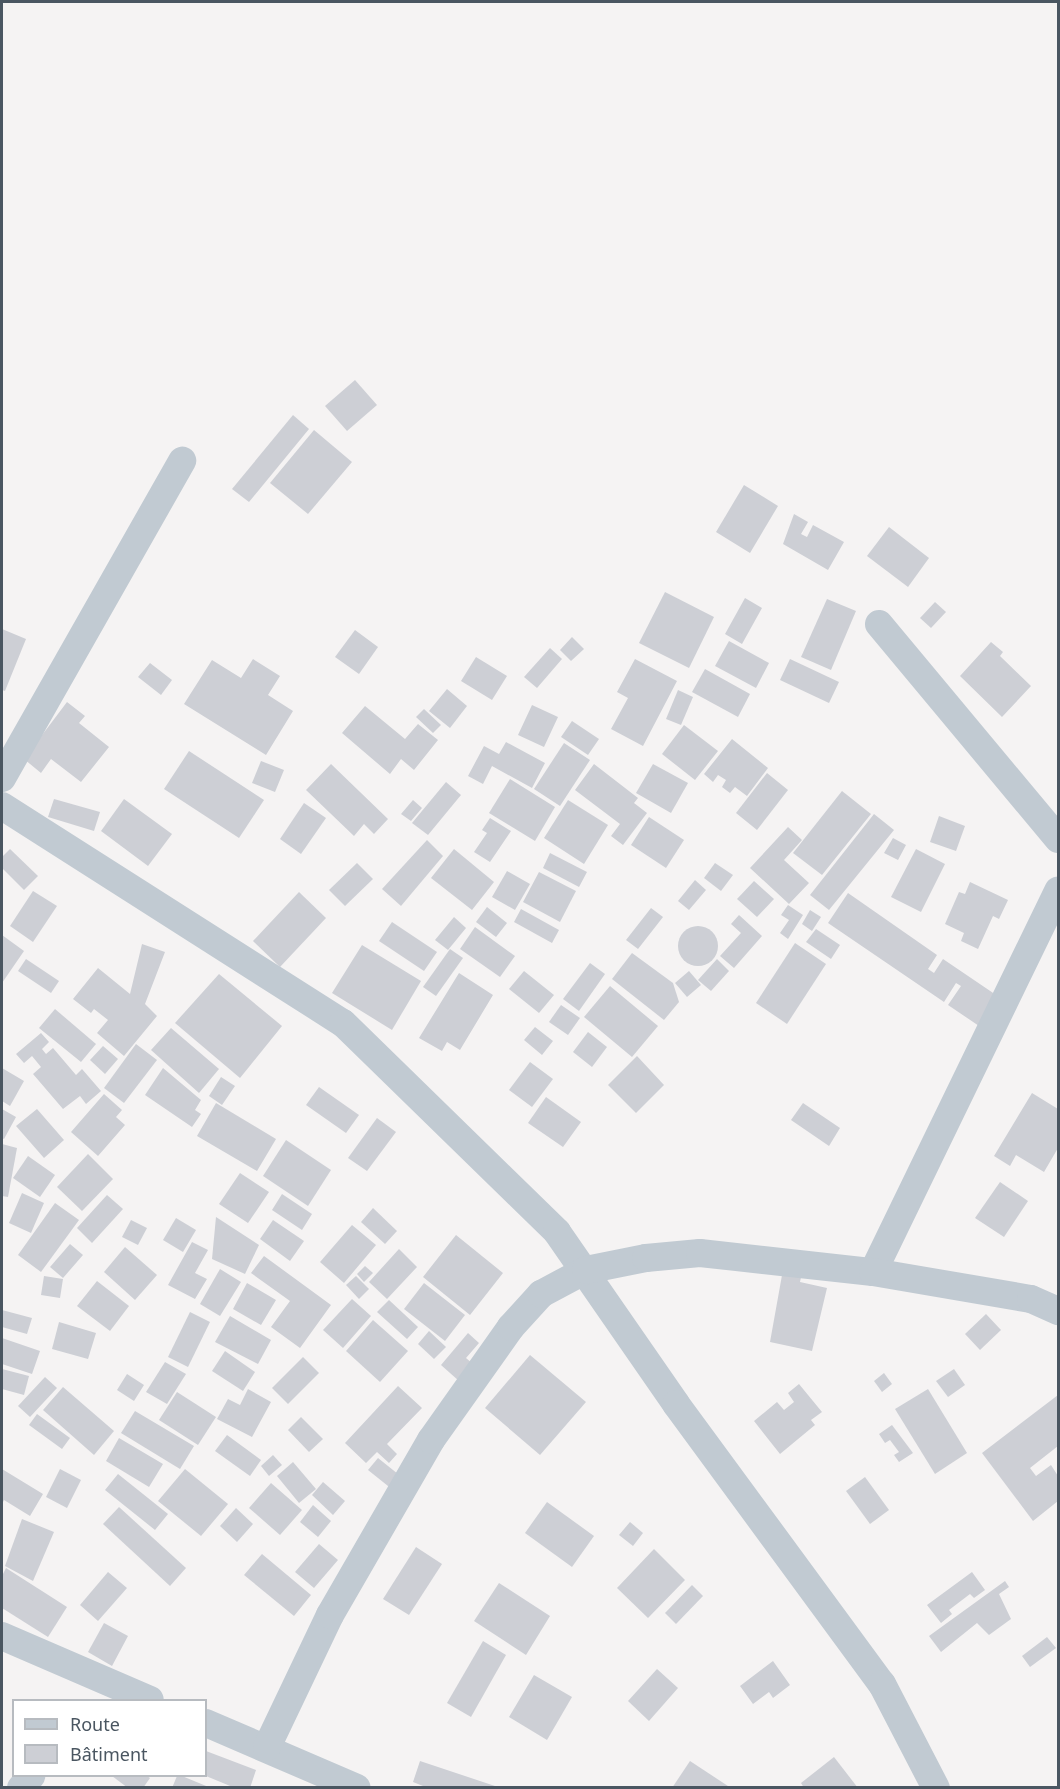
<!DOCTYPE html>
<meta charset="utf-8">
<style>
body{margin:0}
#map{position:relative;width:1060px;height:1789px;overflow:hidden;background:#f5f3f3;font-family:"Noto Sans",sans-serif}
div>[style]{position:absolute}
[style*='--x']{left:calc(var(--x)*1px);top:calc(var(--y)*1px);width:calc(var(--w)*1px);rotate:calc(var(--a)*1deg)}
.building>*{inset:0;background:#cdcfd5}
.round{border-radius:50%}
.minor>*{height:28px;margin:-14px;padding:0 14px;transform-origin:14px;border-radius:14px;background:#c1cad2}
span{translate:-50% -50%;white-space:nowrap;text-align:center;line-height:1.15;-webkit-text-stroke:5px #fff;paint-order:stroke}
.frame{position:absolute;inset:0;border:3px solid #4a5661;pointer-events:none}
.legend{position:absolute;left:12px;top:1699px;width:195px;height:78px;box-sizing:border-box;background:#fff;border:2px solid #b7bbc0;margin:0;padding:8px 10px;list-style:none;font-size:18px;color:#4a5661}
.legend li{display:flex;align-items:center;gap:12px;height:30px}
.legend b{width:30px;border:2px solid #b7bbc0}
</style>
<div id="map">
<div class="building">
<div style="clip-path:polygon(355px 380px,377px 405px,347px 431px,325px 406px)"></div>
<div style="clip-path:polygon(293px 415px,309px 429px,249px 502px,232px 489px)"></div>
<div style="clip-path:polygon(314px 430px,352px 462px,308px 514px,270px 483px)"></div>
<div style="clip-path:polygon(744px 485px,778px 506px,750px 553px,716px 532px)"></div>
<div style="clip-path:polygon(794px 514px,808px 522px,801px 534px,807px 537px,813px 525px,844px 542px,828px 570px,783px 544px)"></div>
<div style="clip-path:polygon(889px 527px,929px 558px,908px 587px,867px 556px)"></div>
<div style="clip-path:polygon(665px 592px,714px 617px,689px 668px,639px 643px)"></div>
<div style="clip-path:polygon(745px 598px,762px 608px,742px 644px,725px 634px)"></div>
<div style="clip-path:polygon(827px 599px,856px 611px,831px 670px,801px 657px)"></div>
<div style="clip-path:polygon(935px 602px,946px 612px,931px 628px,920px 618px)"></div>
<div style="clip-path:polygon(2px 629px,26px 639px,5px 691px,2px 690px)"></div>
<div style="clip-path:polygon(355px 630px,378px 647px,359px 674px,335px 657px)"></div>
<div style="clip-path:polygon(572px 637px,584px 649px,571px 661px,560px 650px)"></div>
<div style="clip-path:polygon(729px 641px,769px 663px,756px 688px,715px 666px)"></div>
<div style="clip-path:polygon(991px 642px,1003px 652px,1000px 656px,1031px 686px,1002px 717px,960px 676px)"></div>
<div style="clip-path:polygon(550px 648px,562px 659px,537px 688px,524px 677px)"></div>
<div style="clip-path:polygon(476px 657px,507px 676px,492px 700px,461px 681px)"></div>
<div style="clip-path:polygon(253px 659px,280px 676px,268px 695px,293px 711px,266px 755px,184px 704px,212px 660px,241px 678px)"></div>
<div style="clip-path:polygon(635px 659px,677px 681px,643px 746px,611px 729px,628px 698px,617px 692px)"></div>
<div style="clip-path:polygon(790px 659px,839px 682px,829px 703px,780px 680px)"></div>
<div style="clip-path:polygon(150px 663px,172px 680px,161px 695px,138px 677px)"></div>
<div style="clip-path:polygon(705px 669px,750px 694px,738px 717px,692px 692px)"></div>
<div style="clip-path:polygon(447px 689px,467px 706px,450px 728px,429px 711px)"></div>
<div style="clip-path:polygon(678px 690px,693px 697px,681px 725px,666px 719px)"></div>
<div style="clip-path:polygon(67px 702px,85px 716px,79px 723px,109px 747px,81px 782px,51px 759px,41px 773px,24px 759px)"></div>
<div style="clip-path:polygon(532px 705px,558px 717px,544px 747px,518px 735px)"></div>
<div style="clip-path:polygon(365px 706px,405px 739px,418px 724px,438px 740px,414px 770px,401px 759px,390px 774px,342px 733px)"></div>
<div style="clip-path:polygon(424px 709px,441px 725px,433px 733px,416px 717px)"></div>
<div style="clip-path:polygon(572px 721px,599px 739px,588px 755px,561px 737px)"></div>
<div style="clip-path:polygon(684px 725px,718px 751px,695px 780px,662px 754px)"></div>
<div style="clip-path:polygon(732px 739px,768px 768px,747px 796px,735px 787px,730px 793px,722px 787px,726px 780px,718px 775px,713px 782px,704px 774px)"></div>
<div style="clip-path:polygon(506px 742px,545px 763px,532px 788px,492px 766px,483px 784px,468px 776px,484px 746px,499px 754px)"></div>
<div style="clip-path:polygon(564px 743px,590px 760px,560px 806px,534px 789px)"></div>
<div style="clip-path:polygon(189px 751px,264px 800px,239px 838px,164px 789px)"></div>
<div style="clip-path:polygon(261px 761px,284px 770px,275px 792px,252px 783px)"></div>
<div style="clip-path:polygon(331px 764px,388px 819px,374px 834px,364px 824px,354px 836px,306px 790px)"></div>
<div style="clip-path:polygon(594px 764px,638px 798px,634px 803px,647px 813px,623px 845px,611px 836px,620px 824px,575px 790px)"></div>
<div style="clip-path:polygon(653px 764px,688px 783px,671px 813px,636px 793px)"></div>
<div style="clip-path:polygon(767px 773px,788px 790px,757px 830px,736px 813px)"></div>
<div style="clip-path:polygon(510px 779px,555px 807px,535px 841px,489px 813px)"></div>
<div style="clip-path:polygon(446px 782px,461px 795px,428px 835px,412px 823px)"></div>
<div style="clip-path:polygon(842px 791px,871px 814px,822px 875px,793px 853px)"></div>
<div style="clip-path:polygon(54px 799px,100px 812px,94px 831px,48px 817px)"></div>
<div style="clip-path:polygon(124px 799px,172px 834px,148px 866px,101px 831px)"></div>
<div style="clip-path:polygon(413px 800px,422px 808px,411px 821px,401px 814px)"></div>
<div style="clip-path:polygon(568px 800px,608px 825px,584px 864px,544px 838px)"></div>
<div style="clip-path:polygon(304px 803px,326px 818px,301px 854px,280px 839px)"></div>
<div style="clip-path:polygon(874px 814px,894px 830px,829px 910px,810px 895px)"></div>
<div style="clip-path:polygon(939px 816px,965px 826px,956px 851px,930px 842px)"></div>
<div style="clip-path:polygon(649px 817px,684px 840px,666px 868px,631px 845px)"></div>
<div style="clip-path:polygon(490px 818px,511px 831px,490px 862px,474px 852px,487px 833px,482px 830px)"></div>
<div style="clip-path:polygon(788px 827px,802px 840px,784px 860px,809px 883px,789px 904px,750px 868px)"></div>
<div style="clip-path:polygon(893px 838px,906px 845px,898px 860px,884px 853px)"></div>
<div style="clip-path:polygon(427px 840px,443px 856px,401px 906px,382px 889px)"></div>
<div style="clip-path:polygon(10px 849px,38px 876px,24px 890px,2px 868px,2px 857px)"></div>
<div style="clip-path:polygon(454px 849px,494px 882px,472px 910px,431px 878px)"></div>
<div style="clip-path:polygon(916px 849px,945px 864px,921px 912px,891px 897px)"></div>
<div style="clip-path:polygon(550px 853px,587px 872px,579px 887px,543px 868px)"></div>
<div style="clip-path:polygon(357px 863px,373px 879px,345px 906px,329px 890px)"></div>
<div style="clip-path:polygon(715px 863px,733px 875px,721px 891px,704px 878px)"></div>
<div style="clip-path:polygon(507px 871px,530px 884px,515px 910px,492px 897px)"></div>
<div style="clip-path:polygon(539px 872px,576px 891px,560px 922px,523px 902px)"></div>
<div style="clip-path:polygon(695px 880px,706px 890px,689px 910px,678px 901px)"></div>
<div style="clip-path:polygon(754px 881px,774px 899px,757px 917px,737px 899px)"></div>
<div style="clip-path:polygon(970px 882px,1008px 900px,999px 919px,993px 916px,978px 949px,961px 941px,964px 933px,945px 924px,959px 892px,965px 894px)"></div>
<div style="clip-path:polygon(33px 891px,57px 906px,33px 942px,10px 926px)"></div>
<div style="clip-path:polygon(299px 892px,326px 918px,280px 967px,253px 941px)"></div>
<div style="clip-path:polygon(848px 893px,937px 955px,928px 969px,934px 973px,943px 959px,1002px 999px,982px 1028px,948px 1005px,961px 986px,956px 983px,944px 1002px,828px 923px)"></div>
<div style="clip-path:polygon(788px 905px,803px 915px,788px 939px,780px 933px,789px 920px,781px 915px)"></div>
<div style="clip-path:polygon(487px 907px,507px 923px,496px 937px,476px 922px)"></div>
<div style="clip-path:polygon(651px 908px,663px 917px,638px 949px,626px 940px)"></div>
<div style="clip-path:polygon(521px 909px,559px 930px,552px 943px,514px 922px)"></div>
<div style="clip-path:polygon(810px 910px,821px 917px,812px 931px,802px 924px)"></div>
<div style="clip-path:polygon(739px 915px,762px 936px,734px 968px,720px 956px,741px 933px,731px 924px)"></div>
<div style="clip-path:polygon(454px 917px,466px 928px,448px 950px,435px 940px)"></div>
<div style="clip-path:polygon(392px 922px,437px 952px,424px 971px,379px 941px)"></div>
<div class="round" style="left:678px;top:926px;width:40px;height:40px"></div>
<div style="clip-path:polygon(475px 927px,515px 956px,500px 977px,460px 949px)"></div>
<div style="clip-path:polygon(816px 929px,840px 945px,831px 959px,806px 942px)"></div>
<div style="clip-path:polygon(2px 935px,24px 951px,2px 983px)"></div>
<div style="clip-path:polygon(795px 943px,826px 964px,787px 1024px,756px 1003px)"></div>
<div style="clip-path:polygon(142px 944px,165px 952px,145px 1004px,157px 1016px,124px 1056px,97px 1033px,108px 1020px,94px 1009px,91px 1013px,73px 999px,98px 968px,130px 994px)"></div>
<div style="clip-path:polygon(362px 945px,421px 981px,392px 1030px,332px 993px)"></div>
<div style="clip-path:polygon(450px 949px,463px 958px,436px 996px,423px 987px)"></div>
<div style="clip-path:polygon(632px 953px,673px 983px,679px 1002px,664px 1020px,612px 979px)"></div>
<div style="clip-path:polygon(26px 959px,59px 981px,51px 993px,18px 971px)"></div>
<div style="clip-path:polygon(717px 959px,729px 971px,711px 991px,698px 980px)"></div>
<div style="clip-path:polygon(590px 963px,605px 974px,579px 1011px,563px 999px)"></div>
<div style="clip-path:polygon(524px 971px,554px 995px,539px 1013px,509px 989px)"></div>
<div style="clip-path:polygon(689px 971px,701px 985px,687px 997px,675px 983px)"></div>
<div style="clip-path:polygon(459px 973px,493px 995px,460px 1050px,447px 1042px,442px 1051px,419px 1038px)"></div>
<div style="clip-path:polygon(219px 974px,282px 1026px,240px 1078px,175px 1023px)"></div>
<div style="clip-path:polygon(610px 986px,658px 1026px,632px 1057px,584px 1017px)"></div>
<div style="clip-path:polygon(561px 1005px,580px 1018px,568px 1035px,549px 1022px)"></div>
<div style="clip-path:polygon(55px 1009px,96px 1044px,81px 1062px,39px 1028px)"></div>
<div style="clip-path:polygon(535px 1027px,553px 1041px,542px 1055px,524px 1040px)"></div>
<div style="clip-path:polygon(171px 1028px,219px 1069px,199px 1093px,151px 1050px)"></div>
<div style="clip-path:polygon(588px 1032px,607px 1047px,592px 1067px,573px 1052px)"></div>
<div style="clip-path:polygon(41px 1033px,49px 1042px,42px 1049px,46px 1054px,53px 1048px,76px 1075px,82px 1069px,101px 1091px,86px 1104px,80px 1096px,63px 1109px,33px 1074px,41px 1067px,32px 1056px,24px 1063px,16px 1054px)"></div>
<div style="clip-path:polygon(136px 1044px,157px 1060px,124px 1103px,104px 1088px)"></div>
<div style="clip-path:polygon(103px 1046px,118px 1059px,105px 1074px,90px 1060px)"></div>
<div style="clip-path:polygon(637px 1056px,664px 1085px,636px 1113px,608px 1085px)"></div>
<div style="clip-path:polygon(530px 1062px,553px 1079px,532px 1107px,509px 1090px)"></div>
<div style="clip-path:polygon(2px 1068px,24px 1081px,10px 1106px,2px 1101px)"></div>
<div style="clip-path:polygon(163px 1068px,201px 1100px,195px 1110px,201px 1114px,192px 1127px,145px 1095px)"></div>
<div style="clip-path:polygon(221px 1077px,235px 1086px,222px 1105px,209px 1096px)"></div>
<div style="clip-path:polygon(319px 1087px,359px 1115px,346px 1133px,306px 1105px)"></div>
<div style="clip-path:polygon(1032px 1093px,1058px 1109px,1058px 1148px,1044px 1172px,1016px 1155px,1010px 1166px,994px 1156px)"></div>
<div style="clip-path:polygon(104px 1094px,122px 1110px,116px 1117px,125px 1125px,98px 1156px,71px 1132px)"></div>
<div style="clip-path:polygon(546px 1097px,581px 1122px,563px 1147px,528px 1123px)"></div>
<div style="clip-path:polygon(216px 1103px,276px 1139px,257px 1171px,197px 1136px)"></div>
<div style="clip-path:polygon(803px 1103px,840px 1128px,829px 1146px,791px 1120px)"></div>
<div style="clip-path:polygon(2px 1109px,16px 1117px,4px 1139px,2px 1138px)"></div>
<div style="clip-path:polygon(37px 1109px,64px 1140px,44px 1158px,16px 1126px)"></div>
<div style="clip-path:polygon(377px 1118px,396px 1132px,367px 1171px,348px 1158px)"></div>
<div style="clip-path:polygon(286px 1140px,331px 1170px,308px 1206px,263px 1176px)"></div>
<div style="clip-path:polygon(2px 1144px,17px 1148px,8px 1197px,2px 1196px)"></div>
<div style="clip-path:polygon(88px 1154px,113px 1179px,82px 1211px,57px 1187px)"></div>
<div style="clip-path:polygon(28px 1156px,55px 1175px,40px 1197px,13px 1178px)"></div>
<div style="clip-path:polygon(240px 1173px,269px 1192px,248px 1223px,219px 1204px)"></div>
<div style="clip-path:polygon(1000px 1182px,1028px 1201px,1004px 1237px,975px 1218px)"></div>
<div style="clip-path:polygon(22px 1193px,44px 1203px,31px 1233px,9px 1223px)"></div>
<div style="clip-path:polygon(282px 1194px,312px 1214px,302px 1230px,272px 1210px)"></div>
<div style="clip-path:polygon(107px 1195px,123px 1209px,92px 1243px,77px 1228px)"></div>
<div style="clip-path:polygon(55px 1203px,79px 1220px,41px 1272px,18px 1255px)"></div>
<div style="clip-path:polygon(373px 1208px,397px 1231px,385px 1244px,361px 1222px)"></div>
<div style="clip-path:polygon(216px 1217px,259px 1245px,245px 1274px,212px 1259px)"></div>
<div style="clip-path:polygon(176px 1218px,196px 1230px,183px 1252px,163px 1240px)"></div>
<div style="clip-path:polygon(131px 1220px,147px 1228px,138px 1245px,122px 1237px)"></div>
<div style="clip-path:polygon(273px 1220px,304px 1241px,290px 1261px,260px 1239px)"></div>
<div style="clip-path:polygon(352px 1225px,376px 1245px,344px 1283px,320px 1262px)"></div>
<div style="clip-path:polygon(456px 1235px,503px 1273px,470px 1315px,423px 1277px)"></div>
<div style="clip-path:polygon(192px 1242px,208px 1250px,195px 1273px,207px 1279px,195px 1299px,168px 1285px)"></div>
<div style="clip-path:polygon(70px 1244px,83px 1255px,63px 1278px,50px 1267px)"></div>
<div style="clip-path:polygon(125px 1247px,157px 1275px,135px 1300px,104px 1272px)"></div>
<div style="clip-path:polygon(399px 1249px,417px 1267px,387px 1299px,369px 1282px)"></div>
<div style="clip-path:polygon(264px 1256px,331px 1305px,300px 1348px,271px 1327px,290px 1301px,251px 1273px)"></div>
<div style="clip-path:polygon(784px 1264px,803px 1268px,800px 1282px,827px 1288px,812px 1351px,770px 1342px)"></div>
<div style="clip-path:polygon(365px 1266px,373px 1273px,364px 1282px,357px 1274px)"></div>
<div style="clip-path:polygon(220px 1269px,241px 1282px,220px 1316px,200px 1304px)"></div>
<div style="clip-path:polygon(44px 1276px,63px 1279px,60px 1298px,41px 1295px)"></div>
<div style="clip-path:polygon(356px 1276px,369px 1289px,359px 1299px,346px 1285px)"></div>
<div style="clip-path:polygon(97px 1281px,129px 1306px,110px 1331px,77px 1306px)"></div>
<div style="clip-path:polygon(247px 1283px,276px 1300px,261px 1325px,233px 1309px)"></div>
<div style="clip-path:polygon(424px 1283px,465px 1315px,445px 1341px,404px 1309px)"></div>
<div style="clip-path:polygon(352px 1299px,371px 1316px,343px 1348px,323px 1330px)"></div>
<div style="clip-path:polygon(389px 1300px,418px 1327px,407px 1339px,377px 1312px)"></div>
<div style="clip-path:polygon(2px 1310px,32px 1318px,27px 1334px,2px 1327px)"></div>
<div style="clip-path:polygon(190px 1312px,210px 1322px,188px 1367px,168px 1357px)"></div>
<div style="clip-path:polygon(986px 1314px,1001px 1330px,980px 1350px,965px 1334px)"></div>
<div style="clip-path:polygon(230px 1316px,271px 1340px,258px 1364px,215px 1342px)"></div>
<div style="clip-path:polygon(373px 1320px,408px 1351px,380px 1382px,346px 1351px)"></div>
<div style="clip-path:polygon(59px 1322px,96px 1333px,88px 1359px,52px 1349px)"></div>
<div style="clip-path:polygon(429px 1331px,446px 1347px,434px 1359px,418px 1344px)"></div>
<div style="clip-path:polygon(468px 1333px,479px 1343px,466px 1358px,473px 1364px,459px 1381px,441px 1365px)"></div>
<div style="clip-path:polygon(2px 1338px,40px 1351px,32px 1374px,2px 1364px)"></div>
<div style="clip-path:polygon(225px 1351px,255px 1372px,243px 1391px,212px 1371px)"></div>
<div style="clip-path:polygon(530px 1355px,586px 1402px,540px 1455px,485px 1408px)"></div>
<div style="clip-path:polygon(303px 1357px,319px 1373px,288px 1404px,272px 1388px)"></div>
<div style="clip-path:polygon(165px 1362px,186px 1374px,167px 1404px,146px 1392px)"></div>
<div style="clip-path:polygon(2px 1369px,29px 1376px,24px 1395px,2px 1389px)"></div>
<div style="clip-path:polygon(954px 1369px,965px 1385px,948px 1397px,936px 1381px)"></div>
<div style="clip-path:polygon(884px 1373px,892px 1384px,882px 1392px,874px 1381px)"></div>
<div style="clip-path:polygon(127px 1374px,144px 1385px,134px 1401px,117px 1390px)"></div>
<div style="clip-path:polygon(45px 1377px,57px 1388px,30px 1417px,18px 1406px)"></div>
<div style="clip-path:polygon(799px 1384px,822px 1412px,811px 1420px,815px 1425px,780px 1454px,754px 1421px,777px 1402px,784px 1410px,794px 1402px,788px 1393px)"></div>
<div style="clip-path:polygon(398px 1386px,422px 1408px,387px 1444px,397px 1454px,389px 1463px,377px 1452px,366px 1463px,345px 1443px)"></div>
<div style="clip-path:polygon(63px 1387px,114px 1431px,94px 1455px,43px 1410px)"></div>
<div style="clip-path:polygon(248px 1389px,271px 1402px,252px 1437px,217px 1419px,228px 1399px,240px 1405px)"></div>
<div style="clip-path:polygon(928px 1389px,967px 1453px,935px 1474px,895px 1409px)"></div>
<div style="clip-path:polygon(177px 1392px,216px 1417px,198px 1445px,159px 1420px)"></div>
<div style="clip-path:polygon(1058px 1395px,1058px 1446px,1030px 1468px,1036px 1476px,1051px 1465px,1058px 1476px,1058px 1501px,1033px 1521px,982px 1453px)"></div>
<div style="clip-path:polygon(135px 1411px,194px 1446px,180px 1469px,121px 1433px)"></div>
<div style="clip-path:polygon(37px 1414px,70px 1438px,62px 1449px,29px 1425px)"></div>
<div style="clip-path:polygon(301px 1417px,323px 1439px,309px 1452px,288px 1430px)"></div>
<div style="clip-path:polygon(892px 1425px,913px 1453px,899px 1462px,894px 1455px,899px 1452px,890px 1440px,885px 1443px,879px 1434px)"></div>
<div style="clip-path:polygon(227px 1435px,261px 1460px,250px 1476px,215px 1451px)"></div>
<div style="clip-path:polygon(119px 1438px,163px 1464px,149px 1487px,106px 1461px)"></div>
<div style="clip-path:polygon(273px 1455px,282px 1465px,269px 1476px,261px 1466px)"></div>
<div style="clip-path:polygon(378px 1458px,403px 1478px,393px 1490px,368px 1470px)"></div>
<div style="clip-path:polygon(293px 1462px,316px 1489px,299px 1503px,277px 1476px)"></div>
<div style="clip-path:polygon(2px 1469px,43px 1494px,30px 1516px,4px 1500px,2px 1504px)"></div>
<div style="clip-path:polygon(60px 1469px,81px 1480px,67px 1508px,46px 1497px)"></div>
<div style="clip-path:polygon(185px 1469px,228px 1504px,201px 1536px,158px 1501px)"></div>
<div style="clip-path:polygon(118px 1474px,168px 1514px,155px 1530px,105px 1490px)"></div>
<div style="clip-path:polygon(865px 1477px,889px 1510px,870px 1524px,846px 1491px)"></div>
<div style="clip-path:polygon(323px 1482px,345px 1501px,333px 1515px,312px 1495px)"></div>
<div style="clip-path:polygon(271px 1483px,302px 1510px,280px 1535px,249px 1508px)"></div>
<div style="clip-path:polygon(547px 1502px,594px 1536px,572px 1567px,525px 1533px)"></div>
<div style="clip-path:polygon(313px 1505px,331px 1521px,318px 1537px,300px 1522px)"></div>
<div style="clip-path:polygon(119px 1507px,186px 1568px,170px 1586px,103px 1524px)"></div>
<div style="clip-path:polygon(236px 1508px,253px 1524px,237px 1542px,220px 1526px)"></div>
<div style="clip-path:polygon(22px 1519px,54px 1532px,33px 1581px,5px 1566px)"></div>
<div style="clip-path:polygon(630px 1522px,643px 1533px,633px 1546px,619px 1535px)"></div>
<div style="clip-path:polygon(319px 1544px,338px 1560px,314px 1588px,295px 1572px)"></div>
<div style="clip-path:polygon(416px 1547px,442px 1564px,409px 1615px,383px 1599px)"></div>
<div style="clip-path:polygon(654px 1549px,685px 1580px,648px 1618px,617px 1588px)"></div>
<div style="clip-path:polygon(262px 1554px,311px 1595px,294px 1616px,244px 1575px)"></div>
<div style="clip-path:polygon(6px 1568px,67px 1607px,48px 1637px,2px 1608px,2px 1576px)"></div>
<div style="clip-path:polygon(108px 1572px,127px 1588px,98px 1621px,80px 1605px)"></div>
<div style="clip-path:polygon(972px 1572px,985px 1590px,974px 1598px,970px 1594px,949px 1610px,952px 1614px,941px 1623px,927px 1605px)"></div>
<div style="clip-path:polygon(1005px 1581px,1009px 1587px,999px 1594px,1011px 1619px,989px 1635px,977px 1623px,941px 1652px,929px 1636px)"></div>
<div style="clip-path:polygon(499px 1583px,550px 1616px,526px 1655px,474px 1621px)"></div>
<div style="clip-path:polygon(692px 1585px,703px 1596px,676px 1624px,665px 1613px)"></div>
<div style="clip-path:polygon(104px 1623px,128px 1636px,112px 1666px,88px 1652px)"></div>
<div style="clip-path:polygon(1047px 1637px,1056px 1648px,1030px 1667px,1022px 1656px)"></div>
<div style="clip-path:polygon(483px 1641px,506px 1655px,471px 1717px,447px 1703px)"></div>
<div style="clip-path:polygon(773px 1661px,790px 1685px,773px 1698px,769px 1692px,753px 1704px,740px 1686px)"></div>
<div style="clip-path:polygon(657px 1669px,678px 1688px,649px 1721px,628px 1701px)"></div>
<div style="clip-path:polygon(534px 1675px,572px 1697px,547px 1740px,509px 1717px)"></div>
<div style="clip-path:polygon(206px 1751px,256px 1770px,250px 1788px,235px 1788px,206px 1776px)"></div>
<div style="clip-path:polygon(834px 1757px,858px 1788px,804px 1788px,801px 1783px)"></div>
<div style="clip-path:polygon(420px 1761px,498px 1787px,498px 1788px,428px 1788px,413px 1782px)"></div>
<div style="clip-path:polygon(690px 1761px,731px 1788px,672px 1788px)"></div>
<div style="clip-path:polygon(112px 1776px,147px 1776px,150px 1778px,143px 1788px,128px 1788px)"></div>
<div style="clip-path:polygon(177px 1776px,182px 1776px,211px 1788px,172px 1788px)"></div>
</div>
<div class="minor">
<div style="--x:879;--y:624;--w:280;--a:50.2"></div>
<div style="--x:2;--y:778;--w:365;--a:-60.4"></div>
<div style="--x:2;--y:806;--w:404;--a:32.5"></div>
<div style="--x:343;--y:1023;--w:299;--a:44.3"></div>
<div style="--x:557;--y:1232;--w:209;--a:55.3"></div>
<div style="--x:676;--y:1404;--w:348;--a:53.7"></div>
<div style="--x:882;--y:1684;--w:117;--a:62.6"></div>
<div style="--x:873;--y:1272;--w:424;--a:-64.1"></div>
<div style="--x:2;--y:1636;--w:161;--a:23.4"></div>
<div style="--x:206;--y:1723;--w:164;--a:23.3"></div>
<div style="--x:267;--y:1747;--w:146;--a:-64.5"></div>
<div style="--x:330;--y:1615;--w:202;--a:-60"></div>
<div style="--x:431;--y:1440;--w:138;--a:-54.7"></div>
<div style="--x:511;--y:1327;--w:45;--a:-47.7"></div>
<div style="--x:541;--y:1294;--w:51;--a:-28.1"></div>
<div style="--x:586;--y:1270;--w:61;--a:-11.3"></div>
<div style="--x:646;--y:1258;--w:54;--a:-5.3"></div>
<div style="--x:700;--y:1253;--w:174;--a:6.3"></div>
<div style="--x:873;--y:1272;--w:160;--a:9.7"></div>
<div style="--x:1031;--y:1299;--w:30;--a:24"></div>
<div style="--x:21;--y:1788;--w:16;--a:-50"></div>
</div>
<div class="frame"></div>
<ul class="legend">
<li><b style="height:8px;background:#c1cad2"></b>Route</li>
<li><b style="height:16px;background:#cdcfd5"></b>Bâtiment</li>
</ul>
</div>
